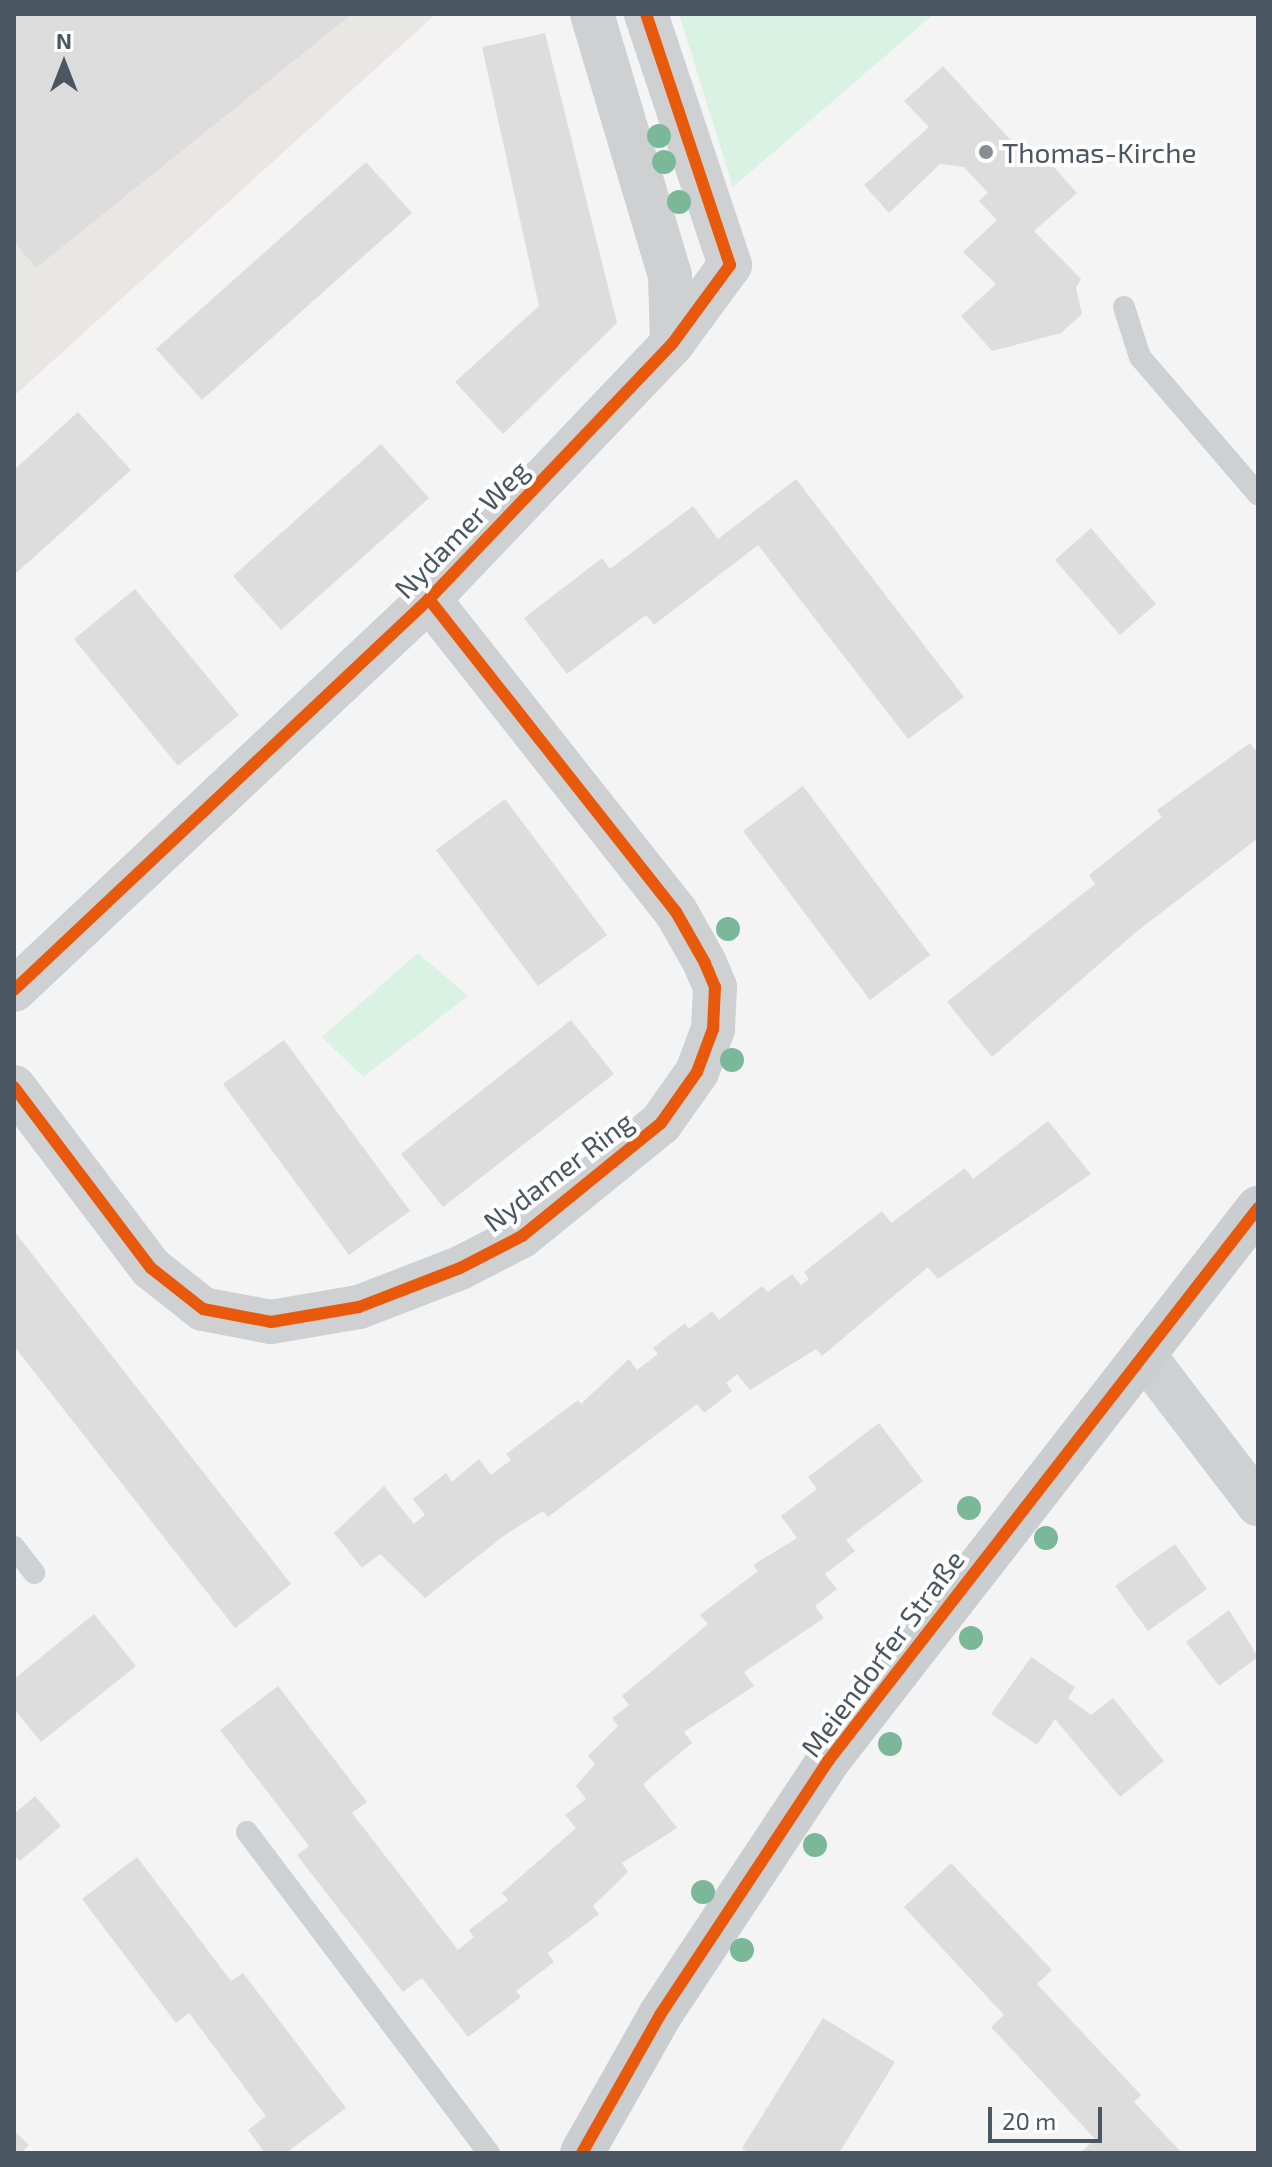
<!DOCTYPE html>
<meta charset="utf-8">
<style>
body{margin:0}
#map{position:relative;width:1272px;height:2167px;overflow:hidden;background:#f4f4f4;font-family:"Exo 2",sans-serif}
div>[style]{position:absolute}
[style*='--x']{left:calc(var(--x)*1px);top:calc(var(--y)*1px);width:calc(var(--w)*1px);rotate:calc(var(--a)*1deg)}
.commercial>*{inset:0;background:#e8e7e3}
.green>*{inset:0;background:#d9f2e3}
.building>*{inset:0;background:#ddddde}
.lane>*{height:22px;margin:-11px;padding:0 11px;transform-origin:11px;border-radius:11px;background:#ced0d2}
.street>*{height:44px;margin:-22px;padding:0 22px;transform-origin:22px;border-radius:22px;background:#ced0d2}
.primary>*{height:44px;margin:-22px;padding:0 22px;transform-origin:22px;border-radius:22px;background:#caced1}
.cycleway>*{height:12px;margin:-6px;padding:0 6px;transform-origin:6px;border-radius:6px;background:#e8590c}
.trees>*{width:24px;height:24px;margin:-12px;border-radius:50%;background:#7ab899}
.dots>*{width:22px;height:22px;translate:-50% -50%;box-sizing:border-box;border:4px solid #fff;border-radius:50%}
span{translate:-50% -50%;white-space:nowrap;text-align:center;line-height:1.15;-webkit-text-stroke:8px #fff;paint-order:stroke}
.poi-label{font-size:28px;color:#4a5661}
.left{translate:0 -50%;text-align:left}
.street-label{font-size:28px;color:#4a5661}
.frame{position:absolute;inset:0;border:16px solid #4a5661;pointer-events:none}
.north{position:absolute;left:24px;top:24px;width:80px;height:80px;-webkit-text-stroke:6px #fff;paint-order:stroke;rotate:0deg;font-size:22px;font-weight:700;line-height:32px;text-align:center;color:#4a5661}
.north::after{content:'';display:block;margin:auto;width:28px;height:36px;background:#4a5661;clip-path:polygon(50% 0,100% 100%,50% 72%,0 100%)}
.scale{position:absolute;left:988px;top:2107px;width:114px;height:36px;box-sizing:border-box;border:4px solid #4a5661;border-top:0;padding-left:10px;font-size:24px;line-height:28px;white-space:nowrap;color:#4a5661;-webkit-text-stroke:6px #fff;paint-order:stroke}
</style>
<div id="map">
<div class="commercial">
<div style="clip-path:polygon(14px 14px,436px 14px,14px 396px)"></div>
</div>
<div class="green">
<div style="clip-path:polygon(679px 14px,934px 14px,733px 187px)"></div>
<div style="clip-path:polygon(418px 953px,468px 996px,363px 1077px,322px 1037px)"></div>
</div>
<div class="building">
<div style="clip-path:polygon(14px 14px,352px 14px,36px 268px,14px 241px)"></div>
<div style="clip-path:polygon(545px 33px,617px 323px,503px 434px,455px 382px,539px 306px,482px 47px)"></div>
<div style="clip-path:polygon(943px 66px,1026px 157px,1037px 148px,1077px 193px,1034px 231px,1081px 279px,1076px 288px,1082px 314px,1061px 333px,992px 351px,961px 316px,996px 284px,963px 252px,997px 220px,979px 201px,988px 193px,964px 167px,940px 164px,889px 213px,864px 185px,929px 127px,904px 101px)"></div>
<div style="clip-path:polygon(366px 162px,412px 213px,202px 400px,156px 349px)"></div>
<div style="clip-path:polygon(78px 412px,131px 470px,14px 575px,14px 470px)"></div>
<div style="clip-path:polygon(381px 444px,429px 498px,281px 630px,233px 576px)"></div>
<div style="clip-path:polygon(796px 479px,964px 697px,908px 739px,758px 545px,654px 625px,646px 615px,567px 674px,524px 618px,602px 558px,610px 569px,693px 506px,718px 539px)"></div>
<div style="clip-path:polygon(1091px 528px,1156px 604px,1120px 635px,1055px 560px)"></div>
<div style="clip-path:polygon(135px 589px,239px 715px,178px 766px,74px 639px)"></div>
<div style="clip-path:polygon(1250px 743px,1258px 753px,1258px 838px,1135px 933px,992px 1057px,947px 1002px,1095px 884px,1089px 875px,1162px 817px,1157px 810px)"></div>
<div style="clip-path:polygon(803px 786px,930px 955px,870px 1000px,743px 831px)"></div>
<div style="clip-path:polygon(505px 799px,607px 935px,538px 986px,436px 850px)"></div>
<div style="clip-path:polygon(571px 1020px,614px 1074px,443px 1207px,401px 1154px)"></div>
<div style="clip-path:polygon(284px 1040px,410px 1211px,349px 1255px,223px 1084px)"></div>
<div style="clip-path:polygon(1048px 1121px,1091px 1174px,938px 1279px,928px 1267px,822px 1356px,816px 1349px,750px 1390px,737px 1374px,726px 1383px,732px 1391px,704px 1413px,697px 1404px,548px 1517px,543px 1511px,505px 1535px,425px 1598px,380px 1554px,362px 1568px,334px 1533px,384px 1486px,414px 1524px,425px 1515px,413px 1499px,446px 1473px,452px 1482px,479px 1459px,491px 1475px,511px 1460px,506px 1454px,578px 1400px,581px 1404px,629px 1359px,637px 1370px,658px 1354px,653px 1348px,685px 1323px,689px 1329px,712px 1311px,719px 1320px,762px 1286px,768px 1292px,792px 1274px,801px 1285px,809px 1279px,804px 1272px,882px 1211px,891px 1223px,965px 1168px,973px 1179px)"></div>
<div style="clip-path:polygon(14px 1231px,291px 1584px,235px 1628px,14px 1346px)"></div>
<div style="clip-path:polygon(879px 1423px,923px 1481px,846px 1540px,855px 1551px,825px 1574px,837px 1589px,815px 1606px,824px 1618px,744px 1672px,754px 1686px,684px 1732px,692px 1743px,643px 1784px,677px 1828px,622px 1863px,628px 1872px,593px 1906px,599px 1914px,548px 1953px,554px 1962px,516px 1991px,521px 1997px,468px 2037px,422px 1978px,403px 1992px,297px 1855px,309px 1846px,220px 1730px,278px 1686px,367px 1802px,352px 1813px,458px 1950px,474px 1937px,469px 1930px,508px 1900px,502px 1893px,576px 1828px,565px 1815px,586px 1799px,576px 1786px,595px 1764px,588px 1756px,618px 1726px,612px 1718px,629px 1705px,622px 1696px,708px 1624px,700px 1615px,758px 1571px,753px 1565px,797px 1538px,781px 1516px,817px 1489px,808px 1477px)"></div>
<div style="clip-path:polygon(1175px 1544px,1207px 1589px,1148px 1631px,1115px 1586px)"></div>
<div style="clip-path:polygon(1229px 1610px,1258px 1657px,1219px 1686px,1186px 1642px)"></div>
<div style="clip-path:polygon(94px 1614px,136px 1666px,41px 1742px,14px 1709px,14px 1679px)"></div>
<div style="clip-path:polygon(1031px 1657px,1075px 1687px,1068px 1698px,1091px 1715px,1113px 1698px,1164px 1761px,1120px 1797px,1055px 1719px,1037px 1745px,991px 1714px)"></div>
<div style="clip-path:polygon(35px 1796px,61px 1826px,20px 1861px,14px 1855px,14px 1814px)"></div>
<div style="clip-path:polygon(137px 1857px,231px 1981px,243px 1973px,346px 2108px,286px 2153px,265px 2153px,248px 2130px,266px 2116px,189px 2013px,176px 2023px,82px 1899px)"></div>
<div style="clip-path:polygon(951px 1863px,1052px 1970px,1037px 1984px,1141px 2095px,1134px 2102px,1182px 2153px,1082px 2151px,1095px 2139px,991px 2027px,1004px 2015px,904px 1907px)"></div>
<div style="clip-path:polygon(823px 2018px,895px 2062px,839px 2153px,749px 2153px,742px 2148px)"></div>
<div style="clip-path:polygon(14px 2131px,29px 2145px,21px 2153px,14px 2153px)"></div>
</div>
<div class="lane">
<div style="--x:1124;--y:307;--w:52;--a:72.3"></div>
<div style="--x:1140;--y:357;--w:181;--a:49.3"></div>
<div style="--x:14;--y:1547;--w:33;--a:52"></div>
<div style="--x:247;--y:1832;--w:402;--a:53"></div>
</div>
<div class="street">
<div style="--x:592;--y:14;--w:273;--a:73.4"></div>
<div style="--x:670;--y:276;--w:68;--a:88.3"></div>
<div style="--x:14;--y:990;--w:570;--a:-43.29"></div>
<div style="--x:429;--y:599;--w:352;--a:-46.4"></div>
<div style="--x:672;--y:344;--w:98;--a:-53.7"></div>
<div style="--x:730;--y:265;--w:265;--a:-108.5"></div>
<div style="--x:14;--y:1087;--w:227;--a:52.9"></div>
<div style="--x:151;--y:1268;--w:66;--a:38.3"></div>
<div style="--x:203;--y:1309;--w:69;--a:10.8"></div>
<div style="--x:271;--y:1322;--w:89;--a:-9.7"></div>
<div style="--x:359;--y:1307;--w:108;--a:-21.1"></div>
<div style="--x:460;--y:1268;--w:70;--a:-27.3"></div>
<div style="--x:522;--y:1236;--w:179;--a:-39.1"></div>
<div style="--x:661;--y:1123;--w:62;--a:-54.8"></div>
<div style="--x:697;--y:1072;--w:46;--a:-69.6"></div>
<div style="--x:713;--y:1029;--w:42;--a:-87.3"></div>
<div style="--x:715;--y:987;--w:26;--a:-113"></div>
<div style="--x:705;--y:963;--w:59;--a:-119.6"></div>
<div style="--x:676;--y:912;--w:399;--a:-128.3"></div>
<div style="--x:1144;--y:1355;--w:188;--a:52.6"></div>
</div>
<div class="primary">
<div style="--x:582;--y:2153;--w:159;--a:-60.5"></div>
<div style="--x:660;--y:2015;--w:305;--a:-56.5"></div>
<div style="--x:828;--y:1761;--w:701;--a:-52.13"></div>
</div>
<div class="cycleway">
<div style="--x:14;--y:990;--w:570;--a:-43.29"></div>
<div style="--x:429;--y:599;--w:352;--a:-46.4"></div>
<div style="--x:672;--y:344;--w:98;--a:-53.7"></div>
<div style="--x:730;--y:265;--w:265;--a:-108.5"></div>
<div style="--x:14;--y:1087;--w:227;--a:52.9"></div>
<div style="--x:151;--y:1268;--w:66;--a:38.3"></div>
<div style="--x:203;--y:1309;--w:69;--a:10.8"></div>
<div style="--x:271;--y:1322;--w:89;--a:-9.7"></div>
<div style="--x:359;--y:1307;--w:108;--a:-21.1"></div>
<div style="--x:460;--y:1268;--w:70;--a:-27.3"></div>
<div style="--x:522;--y:1236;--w:179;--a:-39.1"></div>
<div style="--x:661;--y:1123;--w:62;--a:-54.8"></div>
<div style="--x:697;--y:1072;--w:46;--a:-69.6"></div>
<div style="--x:713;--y:1029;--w:42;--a:-87.3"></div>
<div style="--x:715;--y:987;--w:26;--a:-113"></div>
<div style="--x:705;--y:963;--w:59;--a:-119.6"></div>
<div style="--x:676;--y:912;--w:399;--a:-128.3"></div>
<div style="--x:582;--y:2153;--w:159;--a:-60.5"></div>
<div style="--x:660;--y:2015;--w:305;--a:-56.5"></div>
<div style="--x:828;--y:1761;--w:701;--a:-52.13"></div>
</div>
<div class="trees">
<div style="left:659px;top:136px"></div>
<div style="left:664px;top:162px"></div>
<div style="left:679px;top:202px"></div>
<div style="left:728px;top:929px"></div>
<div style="left:732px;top:1060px"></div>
<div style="left:969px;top:1508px"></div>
<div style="left:1046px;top:1538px"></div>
<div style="left:971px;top:1638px"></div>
<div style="left:890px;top:1744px"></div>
<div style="left:815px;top:1845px"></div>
<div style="left:703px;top:1892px"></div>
<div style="left:742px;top:1950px"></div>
</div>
<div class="dots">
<div style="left:986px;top:152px;background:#868d94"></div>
</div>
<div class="poi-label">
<span class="left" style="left:1002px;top:152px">Thomas-Kirche</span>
</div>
<div class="street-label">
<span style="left:461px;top:529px;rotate:-46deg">Nydamer Weg</span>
<span style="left:558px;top:1171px;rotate:-37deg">Nydamer Ring</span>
<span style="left:882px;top:1653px;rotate:-53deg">Meiendorfer Straße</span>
</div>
<div class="frame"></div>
<div class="north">N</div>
<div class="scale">20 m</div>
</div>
